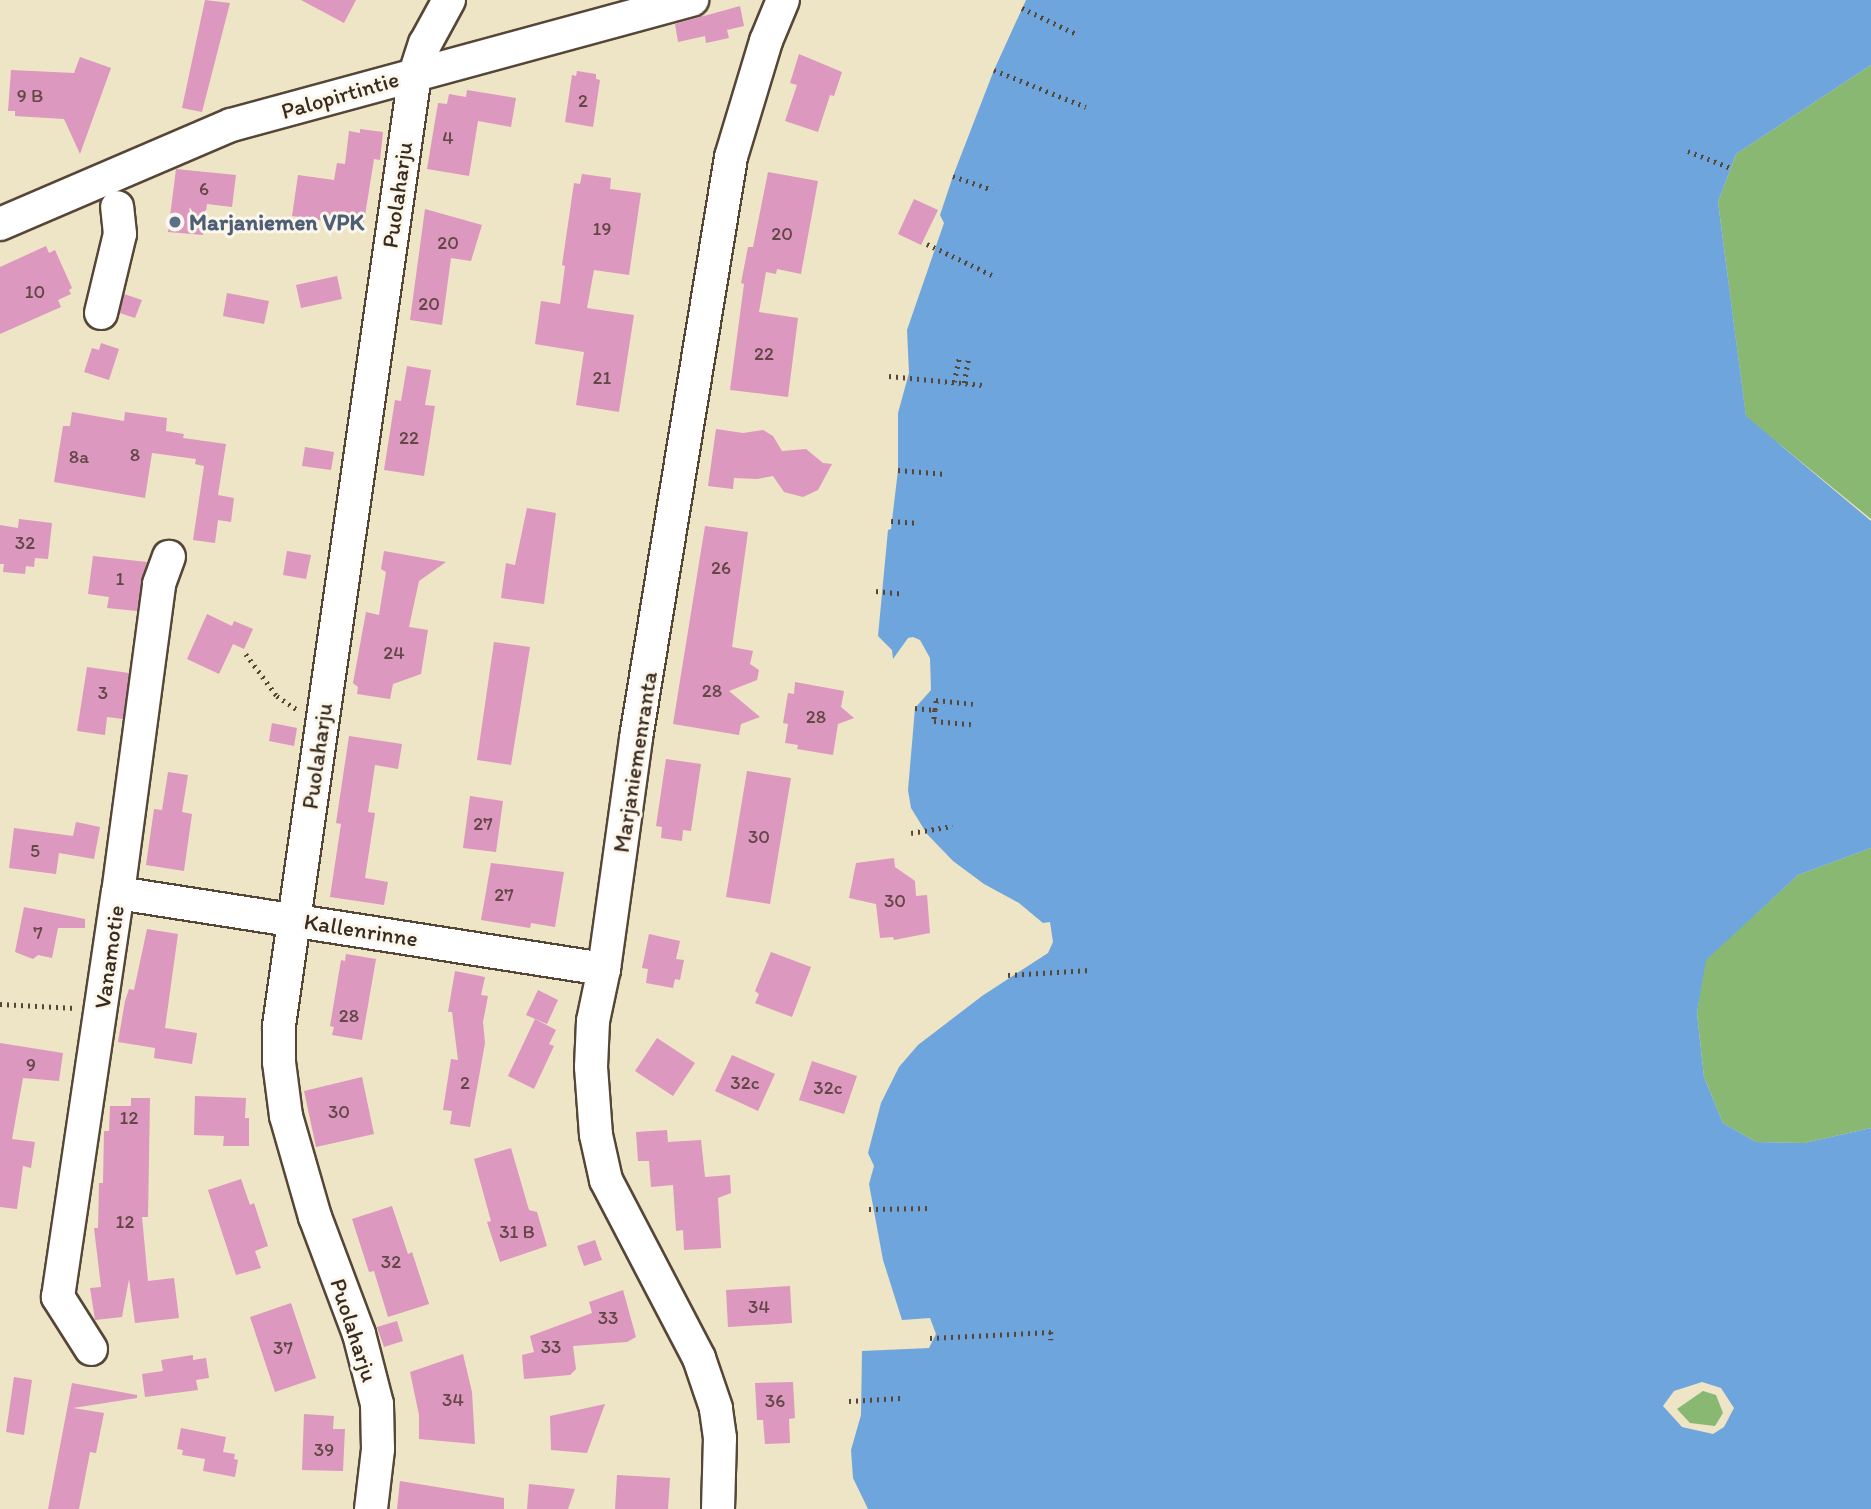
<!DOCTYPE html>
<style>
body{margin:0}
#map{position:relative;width:1871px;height:1509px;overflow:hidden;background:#eee4c6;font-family:Itim,sans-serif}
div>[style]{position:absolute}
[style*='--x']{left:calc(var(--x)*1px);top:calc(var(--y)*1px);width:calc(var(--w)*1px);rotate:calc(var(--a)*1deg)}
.forest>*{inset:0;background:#88b872}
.water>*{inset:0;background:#6fa5dd}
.building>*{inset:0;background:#dc98be}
.path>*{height:4.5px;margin-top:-2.25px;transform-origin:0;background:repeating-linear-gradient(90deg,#564637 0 2px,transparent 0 7px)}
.roads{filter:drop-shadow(2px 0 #564637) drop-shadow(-2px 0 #564637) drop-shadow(0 2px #564637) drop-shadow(0 -2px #564637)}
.minor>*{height:32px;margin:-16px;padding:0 16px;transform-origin:16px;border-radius:16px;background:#fff}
.dots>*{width:19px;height:19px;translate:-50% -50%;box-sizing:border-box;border:4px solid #fbf7ec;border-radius:50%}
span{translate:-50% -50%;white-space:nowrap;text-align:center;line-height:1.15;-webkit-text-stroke:6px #fbf7ec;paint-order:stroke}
.number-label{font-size:19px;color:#634646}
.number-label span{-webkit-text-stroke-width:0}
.street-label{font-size:23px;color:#3b2a1e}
.service-label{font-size:23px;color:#4e5e75;font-weight:700}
.left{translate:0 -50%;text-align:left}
</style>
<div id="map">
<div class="forest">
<div style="clip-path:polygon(1871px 65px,1871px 519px,1746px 417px,1718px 202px,1736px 154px)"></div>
<div style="clip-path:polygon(1871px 848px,1871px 1128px,1804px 1143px,1756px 1142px,1723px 1123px,1704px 1077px,1697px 1013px,1705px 960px,1798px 875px)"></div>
<div style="clip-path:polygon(1703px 1391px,1716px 1395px,1723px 1413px,1715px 1426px,1690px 1423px,1677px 1409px)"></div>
</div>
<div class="water">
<div style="clip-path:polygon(evenodd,1026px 0,1871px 0,1871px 65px,1736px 154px,1718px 202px,1746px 416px,1871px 521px,1871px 848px,1798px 875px,1706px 960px,1697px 1013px,1704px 1077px,1723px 1123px,1756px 1142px,1804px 1143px,1871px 1128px,1871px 1509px,868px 1509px,853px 1478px,851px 1450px,861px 1415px,862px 1351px,929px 1348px,936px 1334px,930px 1318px,902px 1320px,883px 1260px,869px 1184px,874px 1166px,868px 1153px,881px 1103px,899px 1067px,918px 1045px,982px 996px,1048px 953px,1053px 942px,1050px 922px,1043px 923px,1019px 903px,984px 884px,953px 861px,927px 834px,911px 808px,908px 790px,915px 708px,931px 690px,930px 658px,920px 640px,913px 637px,908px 638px,893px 659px,892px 650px,878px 636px,888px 530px,891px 529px,898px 470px,898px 413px,909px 373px,907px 330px,944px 223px,940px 215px,953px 176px,994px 70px,1026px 0,1702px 1382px,1721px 1388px,1734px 1408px,1724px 1427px,1713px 1434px,1682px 1427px,1663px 1406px,1674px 1391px,1702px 1382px)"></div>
</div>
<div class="building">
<div style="clip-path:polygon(205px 0,230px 3px,202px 112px,182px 108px)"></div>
<div style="clip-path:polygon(301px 0,356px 0,344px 23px)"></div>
<div style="clip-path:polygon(740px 6px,744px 26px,727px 30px,729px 38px,706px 43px,705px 36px,678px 42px,675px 24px)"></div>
<div style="clip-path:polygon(799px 54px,842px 72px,834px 96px,830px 95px,818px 132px,785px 121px,797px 85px,790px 83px)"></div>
<div style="clip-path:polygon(80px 57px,111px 68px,80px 154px,64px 119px,15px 116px,15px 111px,8px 111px,11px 70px,74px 73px)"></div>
<div style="clip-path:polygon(577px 71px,596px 74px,596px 79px,600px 80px,593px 127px,565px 122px,572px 75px,576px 76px)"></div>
<div style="clip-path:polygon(467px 90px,516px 98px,511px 127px,478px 121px,469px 176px,427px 169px,438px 103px,447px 104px,449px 94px,466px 97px)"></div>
<div style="clip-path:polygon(360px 129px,383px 132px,380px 160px,374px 159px,364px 222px,346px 219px,346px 224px,292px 216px,298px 175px,334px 180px,337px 163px,345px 164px,349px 131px,360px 133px)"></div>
<div style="clip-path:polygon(176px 169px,236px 175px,232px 207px,207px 204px,203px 235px,168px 232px)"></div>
<div style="clip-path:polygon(768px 172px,818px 181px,801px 274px,777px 269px,776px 274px,766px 272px,759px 312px,798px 318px,788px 397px,730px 390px,744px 284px,741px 283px,748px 247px,753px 247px)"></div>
<div style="clip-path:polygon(582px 174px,611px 178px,610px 189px,641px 193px,629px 275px,594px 270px,587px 308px,634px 315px,619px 412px,576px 405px,584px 352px,535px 344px,541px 301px,560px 304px,565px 266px,562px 265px,574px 183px,580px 184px)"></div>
<div style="clip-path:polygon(914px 199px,938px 210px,921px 245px,898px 234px)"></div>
<div style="clip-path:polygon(425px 209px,482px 225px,471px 261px,451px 258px,442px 325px,410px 320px)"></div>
<div style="clip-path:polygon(46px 246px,49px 253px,55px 250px,72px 288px,69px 290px,71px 294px,58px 300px,61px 307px,0 334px,0 267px)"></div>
<div style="clip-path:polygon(337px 276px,342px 299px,301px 308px,296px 285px)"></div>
<div style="clip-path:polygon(227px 293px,269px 301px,264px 324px,223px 316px)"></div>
<div style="clip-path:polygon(124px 294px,142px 300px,135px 318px,120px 313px)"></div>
<div style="clip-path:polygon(101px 343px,119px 349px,109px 380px,84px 372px,92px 348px,99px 350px)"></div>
<div style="clip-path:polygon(407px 366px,431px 370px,425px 405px,435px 406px,424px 476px,384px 470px,395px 400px,401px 401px)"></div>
<div style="clip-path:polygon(72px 412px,124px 421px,125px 412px,167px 418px,166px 431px,184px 434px,183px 438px,226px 444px,218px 495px,234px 498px,231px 522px,218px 520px,215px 543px,193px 540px,204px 466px,195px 464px,196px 459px,152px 453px,145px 498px,54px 482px,63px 426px,70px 426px)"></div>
<div style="clip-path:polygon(716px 429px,743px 433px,763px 430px,773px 436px,782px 451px,806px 449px,823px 463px,832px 464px,818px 490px,803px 497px,784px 492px,773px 476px,757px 479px,734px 478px,733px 489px,708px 486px)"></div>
<div style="clip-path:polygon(305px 447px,334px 452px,331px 470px,302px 466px)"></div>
<div style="clip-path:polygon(527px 508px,556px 513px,544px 604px,501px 598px,506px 563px,515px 565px)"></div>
<div style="clip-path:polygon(19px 519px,52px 523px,48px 559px,35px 558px,34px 567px,26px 566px,25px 574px,3px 572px,4px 564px,0 564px,0 525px,18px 528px)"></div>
<div style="clip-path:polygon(705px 526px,748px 532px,732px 647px,753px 651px,750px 664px,759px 670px,757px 680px,729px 691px,760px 717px,741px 724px,739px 735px,673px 724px)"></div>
<div style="clip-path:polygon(287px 551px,311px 555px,306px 579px,283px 575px)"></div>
<div style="clip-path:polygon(384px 551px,446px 562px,419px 581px,409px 627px,428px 630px,421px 674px,393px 684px,390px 699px,357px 694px,358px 687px,353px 683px,366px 612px,379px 615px,386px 572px,381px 569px)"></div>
<div style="clip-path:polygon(93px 556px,147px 562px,137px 611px,107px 608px,109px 597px,88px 594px)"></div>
<div style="clip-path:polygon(207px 614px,232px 626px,234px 621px,253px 629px,244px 649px,233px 644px,219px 674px,187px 659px)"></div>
<div style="clip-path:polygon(494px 642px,530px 647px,511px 765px,477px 760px)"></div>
<div style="clip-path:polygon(87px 667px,129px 673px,123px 719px,107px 717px,105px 735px,77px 731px)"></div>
<div style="clip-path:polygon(795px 682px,844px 691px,841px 707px,854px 718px,838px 724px,833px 755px,797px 749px,798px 745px,785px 743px,788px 724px,783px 723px,788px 693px,794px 694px)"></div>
<div style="clip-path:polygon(272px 723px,297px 728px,294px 746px,269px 741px)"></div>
<div style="clip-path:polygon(349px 736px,402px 744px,398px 769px,375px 765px,368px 812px,375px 813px,365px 878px,388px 882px,384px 905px,330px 897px,341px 824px,336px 823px)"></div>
<div style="clip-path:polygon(666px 759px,701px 764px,691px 831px,683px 830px,682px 841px,661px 838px,662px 827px,656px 826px)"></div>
<div style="clip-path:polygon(747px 771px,791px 778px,770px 904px,726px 897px)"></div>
<div style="clip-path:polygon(168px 772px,188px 775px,182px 812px,192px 814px,184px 871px,146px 865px,154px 809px,162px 810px)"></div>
<div style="clip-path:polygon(470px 796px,503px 801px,496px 852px,463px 848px)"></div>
<div style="clip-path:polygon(76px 822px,100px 827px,94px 859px,59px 853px,56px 874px,9px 868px,14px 828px,73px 836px)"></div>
<div style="clip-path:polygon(894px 858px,895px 867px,915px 881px,916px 896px,927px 895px,930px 933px,894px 940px,893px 937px,880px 938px,876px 904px,849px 898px,856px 863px)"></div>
<div style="clip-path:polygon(491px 863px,564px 872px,555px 927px,531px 923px,530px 928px,481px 920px)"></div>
<div style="clip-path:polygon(24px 907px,85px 919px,85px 928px,58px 928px,52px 958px,38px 955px,33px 959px,15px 952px)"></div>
<div style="clip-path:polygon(147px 929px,178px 934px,165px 1028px,197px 1033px,192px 1064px,154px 1058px,155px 1048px,118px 1042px,125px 1001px,129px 989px,134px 990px)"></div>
<div style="clip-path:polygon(649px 934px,680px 941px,676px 959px,684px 960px,680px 980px,675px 979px,673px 988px,646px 983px,648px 969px,642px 968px)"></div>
<div style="clip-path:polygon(771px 952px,811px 967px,792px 1017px,755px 1003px,759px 994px,755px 991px)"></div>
<div style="clip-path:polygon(346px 954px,376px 959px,362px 1040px,332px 1035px,334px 1027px,330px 1026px,341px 960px,345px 961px)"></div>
<div style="clip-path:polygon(455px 971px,485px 977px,481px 995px,488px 996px,483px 1022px,485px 1043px,470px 1127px,450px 1124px,452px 1111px,443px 1110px,451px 1059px,458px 1060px,452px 1012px,448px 1012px)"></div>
<div style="clip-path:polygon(538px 990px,558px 1000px,547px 1024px,526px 1015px)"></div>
<div style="clip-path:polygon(535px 1019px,556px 1030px,549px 1044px,554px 1046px,534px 1089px,508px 1076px)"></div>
<div style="clip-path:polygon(657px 1038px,695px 1063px,673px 1096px,635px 1071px)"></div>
<div style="clip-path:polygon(0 1043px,63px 1053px,59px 1081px,23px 1078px,12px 1139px,35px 1142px,31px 1168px,23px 1166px,17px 1209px,0 1207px)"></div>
<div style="clip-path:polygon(732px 1055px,775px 1074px,758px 1111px,715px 1091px)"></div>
<div style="clip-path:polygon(812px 1061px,857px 1076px,844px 1114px,799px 1100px)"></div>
<div style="clip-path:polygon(362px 1077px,374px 1134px,316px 1147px,304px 1091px)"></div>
<div style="clip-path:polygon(195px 1096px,246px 1098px,245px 1118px,249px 1118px,249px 1146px,223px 1146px,224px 1136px,194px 1135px)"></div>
<div style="clip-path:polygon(131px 1098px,150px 1098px,148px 1217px,142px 1217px,148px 1281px,174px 1278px,179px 1318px,135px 1323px,129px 1279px,122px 1317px,95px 1320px,90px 1288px,101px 1287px,94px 1228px,98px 1228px,99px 1183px,103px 1183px,104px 1131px,109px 1131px,110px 1106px,131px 1106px)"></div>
<div style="clip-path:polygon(667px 1130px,668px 1142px,701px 1140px,705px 1177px,730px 1175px,731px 1193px,718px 1198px,721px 1248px,684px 1250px,683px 1230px,676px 1231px,673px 1185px,651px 1187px,649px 1161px,638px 1161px,636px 1132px)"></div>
<div style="clip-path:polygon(511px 1148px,529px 1210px,537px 1212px,547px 1246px,500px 1262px,487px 1222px,491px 1221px,474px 1159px)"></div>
<div style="clip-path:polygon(241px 1179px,250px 1205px,254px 1203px,268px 1246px,255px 1251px,261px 1268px,236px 1275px,208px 1190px)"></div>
<div style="clip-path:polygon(392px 1206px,408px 1254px,412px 1252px,429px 1304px,388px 1317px,374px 1271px,369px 1272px,352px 1219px)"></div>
<div style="clip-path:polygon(595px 1240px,602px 1260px,584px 1266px,577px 1246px)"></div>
<div style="clip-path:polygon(790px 1286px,792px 1323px,728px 1327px,726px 1290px)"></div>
<div style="clip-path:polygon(623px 1290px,636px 1337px,627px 1342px,573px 1346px,576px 1369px,570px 1375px,524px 1379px,522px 1355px,534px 1352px,530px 1336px,592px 1313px,589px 1302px)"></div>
<div style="clip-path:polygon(291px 1303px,316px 1378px,275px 1392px,250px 1317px)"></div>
<div style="clip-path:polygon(397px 1321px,403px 1341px,384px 1347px,377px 1327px)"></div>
<div style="clip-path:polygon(463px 1354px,472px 1392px,475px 1444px,419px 1439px,419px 1415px,410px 1372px)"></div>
<div style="clip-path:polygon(193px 1355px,193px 1360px,206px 1358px,209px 1378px,196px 1380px,198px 1390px,145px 1397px,142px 1374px,163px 1371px,161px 1360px)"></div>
<div style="clip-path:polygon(14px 1377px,32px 1380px,24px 1435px,6px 1432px)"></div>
<div style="clip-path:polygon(793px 1382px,795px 1418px,789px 1419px,790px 1443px,765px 1444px,763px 1420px,757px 1420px,755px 1383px)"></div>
<div style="clip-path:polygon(72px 1383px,137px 1395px,137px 1398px,73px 1408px,104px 1413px,96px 1453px,90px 1452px,79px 1509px,48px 1509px)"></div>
<div style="clip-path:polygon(605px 1404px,587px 1453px,551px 1450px,550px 1416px)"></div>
<div style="clip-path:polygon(304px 1414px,334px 1416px,333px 1429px,345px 1429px,343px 1471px,302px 1470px)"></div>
<div style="clip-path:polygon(181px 1428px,226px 1437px,223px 1452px,235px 1454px,234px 1459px,238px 1460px,235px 1477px,203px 1471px,205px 1459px,182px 1455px,183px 1450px,177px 1449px)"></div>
<div style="clip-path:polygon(617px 1475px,670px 1478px,668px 1509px,615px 1509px)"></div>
<div style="clip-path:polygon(400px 1481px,504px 1498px,504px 1509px,397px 1509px)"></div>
<div style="clip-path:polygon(529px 1484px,575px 1489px,568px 1509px,527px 1509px)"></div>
</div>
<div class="path">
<div style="--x:1022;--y:8;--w:62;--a:25.7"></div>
<div style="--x:994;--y:70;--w:99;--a:21.9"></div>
<div style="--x:1688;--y:151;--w:46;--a:21.6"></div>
<div style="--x:953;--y:176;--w:42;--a:19.3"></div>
<div style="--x:927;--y:244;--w:72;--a:25.5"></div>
<div style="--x:889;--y:376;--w:94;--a:5.5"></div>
<div style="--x:954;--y:382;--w:24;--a:-78"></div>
<div style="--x:964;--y:383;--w:23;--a:-80"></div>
<div style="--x:898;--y:470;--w:48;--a:4.8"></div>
<div style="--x:891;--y:521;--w:28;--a:4"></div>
<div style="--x:876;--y:591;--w:27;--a:6"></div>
<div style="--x:246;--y:654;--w:52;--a:53.6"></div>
<div style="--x:277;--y:696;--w:25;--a:34"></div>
<div style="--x:915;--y:708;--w:20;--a:6"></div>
<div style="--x:935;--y:710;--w:11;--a:95"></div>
<div style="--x:934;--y:721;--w:37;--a:5"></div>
<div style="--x:935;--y:710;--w:10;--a:-84"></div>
<div style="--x:936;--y:700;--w:37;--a:6"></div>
<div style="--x:911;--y:833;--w:42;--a:-9.7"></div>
<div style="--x:1008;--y:975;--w:82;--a:-3.5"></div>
<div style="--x:0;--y:1004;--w:76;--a:3"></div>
<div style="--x:869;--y:1209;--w:61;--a:-0.9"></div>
<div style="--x:930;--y:1338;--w:121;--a:-2.8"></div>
<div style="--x:1051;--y:1332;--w:8;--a:90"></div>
<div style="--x:849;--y:1401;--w:52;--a:-3.3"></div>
</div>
<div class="roads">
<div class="minor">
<div style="--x:0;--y:224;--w:251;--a:-23.2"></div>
<div style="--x:231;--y:125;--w:478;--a:-15.2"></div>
<div style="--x:101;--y:313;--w:81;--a:-76.5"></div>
<div style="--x:120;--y:234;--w:27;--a:-96"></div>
<div style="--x:118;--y:893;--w:492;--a:8.9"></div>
<div style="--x:91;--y:1349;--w:62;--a:-122.4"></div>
<div style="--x:58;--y:1297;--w:408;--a:-81.6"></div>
<div style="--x:118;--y:893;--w:312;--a:-82.4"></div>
<div style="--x:159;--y:584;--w:29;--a:-70"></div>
<div style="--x:371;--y:1509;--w:60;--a:-83.3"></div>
<div style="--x:378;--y:1449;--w:45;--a:-91.3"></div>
<div style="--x:377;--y:1404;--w:72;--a:-104.4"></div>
<div style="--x:359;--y:1334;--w:125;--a:-110.6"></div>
<div style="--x:315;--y:1217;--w:105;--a:-106"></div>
<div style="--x:286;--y:1116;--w:54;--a:-97.4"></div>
<div style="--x:279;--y:1062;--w:36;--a:-90"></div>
<div style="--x:279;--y:1026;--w:962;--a:-81.87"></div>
<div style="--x:415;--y:74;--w:32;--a:-72"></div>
<div style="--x:425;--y:44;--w:50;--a:-61.4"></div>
<div style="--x:718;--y:1509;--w:71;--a:-88.4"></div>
<div style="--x:720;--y:1438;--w:30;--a:-98"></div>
<div style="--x:716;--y:1408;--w:53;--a:-108.8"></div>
<div style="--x:699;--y:1358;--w:201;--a:-117.6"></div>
<div style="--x:606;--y:1180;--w:46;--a:-102.5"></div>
<div style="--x:596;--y:1135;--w:68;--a:-94.2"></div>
<div style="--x:591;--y:1067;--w:46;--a:-87.5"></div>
<div style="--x:593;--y:1021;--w:53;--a:-78.1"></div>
<div style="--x:604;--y:969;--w:233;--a:-82.1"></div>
<div style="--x:636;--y:738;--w:589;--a:-80.71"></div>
<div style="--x:731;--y:157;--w:121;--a:-73.2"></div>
<div style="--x:766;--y:41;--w:44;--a:-67.5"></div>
</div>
</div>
<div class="dots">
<div style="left:175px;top:222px;background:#5c6f8a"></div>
</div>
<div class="number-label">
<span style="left:30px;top:96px">9 B</span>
<span style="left:583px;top:101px">2</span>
<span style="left:448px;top:138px">4</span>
<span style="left:204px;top:189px">6</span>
<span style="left:602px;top:229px">19</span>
<span style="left:782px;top:234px">20</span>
<span style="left:448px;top:243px">20</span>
<span style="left:35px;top:292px">10</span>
<span style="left:429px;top:304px">20</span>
<span style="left:764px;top:354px">22</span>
<span style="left:602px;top:378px">21</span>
<span style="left:409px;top:438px">22</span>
<span style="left:135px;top:455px">8</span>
<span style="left:79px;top:457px">8a</span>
<span style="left:25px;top:543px">32</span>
<span style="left:721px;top:568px">26</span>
<span style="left:120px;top:579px">1</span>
<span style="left:394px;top:653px">24</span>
<span style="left:712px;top:691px">28</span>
<span style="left:103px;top:693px">3</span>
<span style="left:816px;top:717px">28</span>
<span style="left:483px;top:824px">27</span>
<span style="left:759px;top:837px">30</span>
<span style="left:35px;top:851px">5</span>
<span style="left:504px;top:895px">27</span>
<span style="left:895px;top:901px">30</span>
<span style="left:38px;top:933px">7</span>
<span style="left:349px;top:1016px">28</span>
<span style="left:31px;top:1065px">9</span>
<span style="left:465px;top:1083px">2</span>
<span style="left:745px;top:1083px">32c</span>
<span style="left:828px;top:1088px">32c</span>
<span style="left:339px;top:1112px">30</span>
<span style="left:129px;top:1118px">12</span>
<span style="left:125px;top:1222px">12</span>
<span style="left:517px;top:1232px">31 B</span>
<span style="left:391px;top:1262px">32</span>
<span style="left:759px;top:1307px">34</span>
<span style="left:608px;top:1318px">33</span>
<span style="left:551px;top:1347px">33</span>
<span style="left:283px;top:1348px">37</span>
<span style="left:453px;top:1400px">34</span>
<span style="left:775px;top:1401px">36</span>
<span style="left:324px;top:1450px">39</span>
</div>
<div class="street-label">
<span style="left:340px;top:95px;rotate:-16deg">Palopirtintie</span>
<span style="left:397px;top:195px;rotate:-82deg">Puolaharju</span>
<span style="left:317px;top:756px;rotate:-82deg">Puolaharju</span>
<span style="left:635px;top:762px;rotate:-81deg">Marjaniemenranta</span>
<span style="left:361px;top:930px;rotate:9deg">Kallenrinne</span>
<span style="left:109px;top:957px;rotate:-82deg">Vanamotie</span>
<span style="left:354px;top:1330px;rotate:72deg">Puolaharju</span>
</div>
<div class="service-label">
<span class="left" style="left:189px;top:222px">Marjaniemen VPK</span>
</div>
</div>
